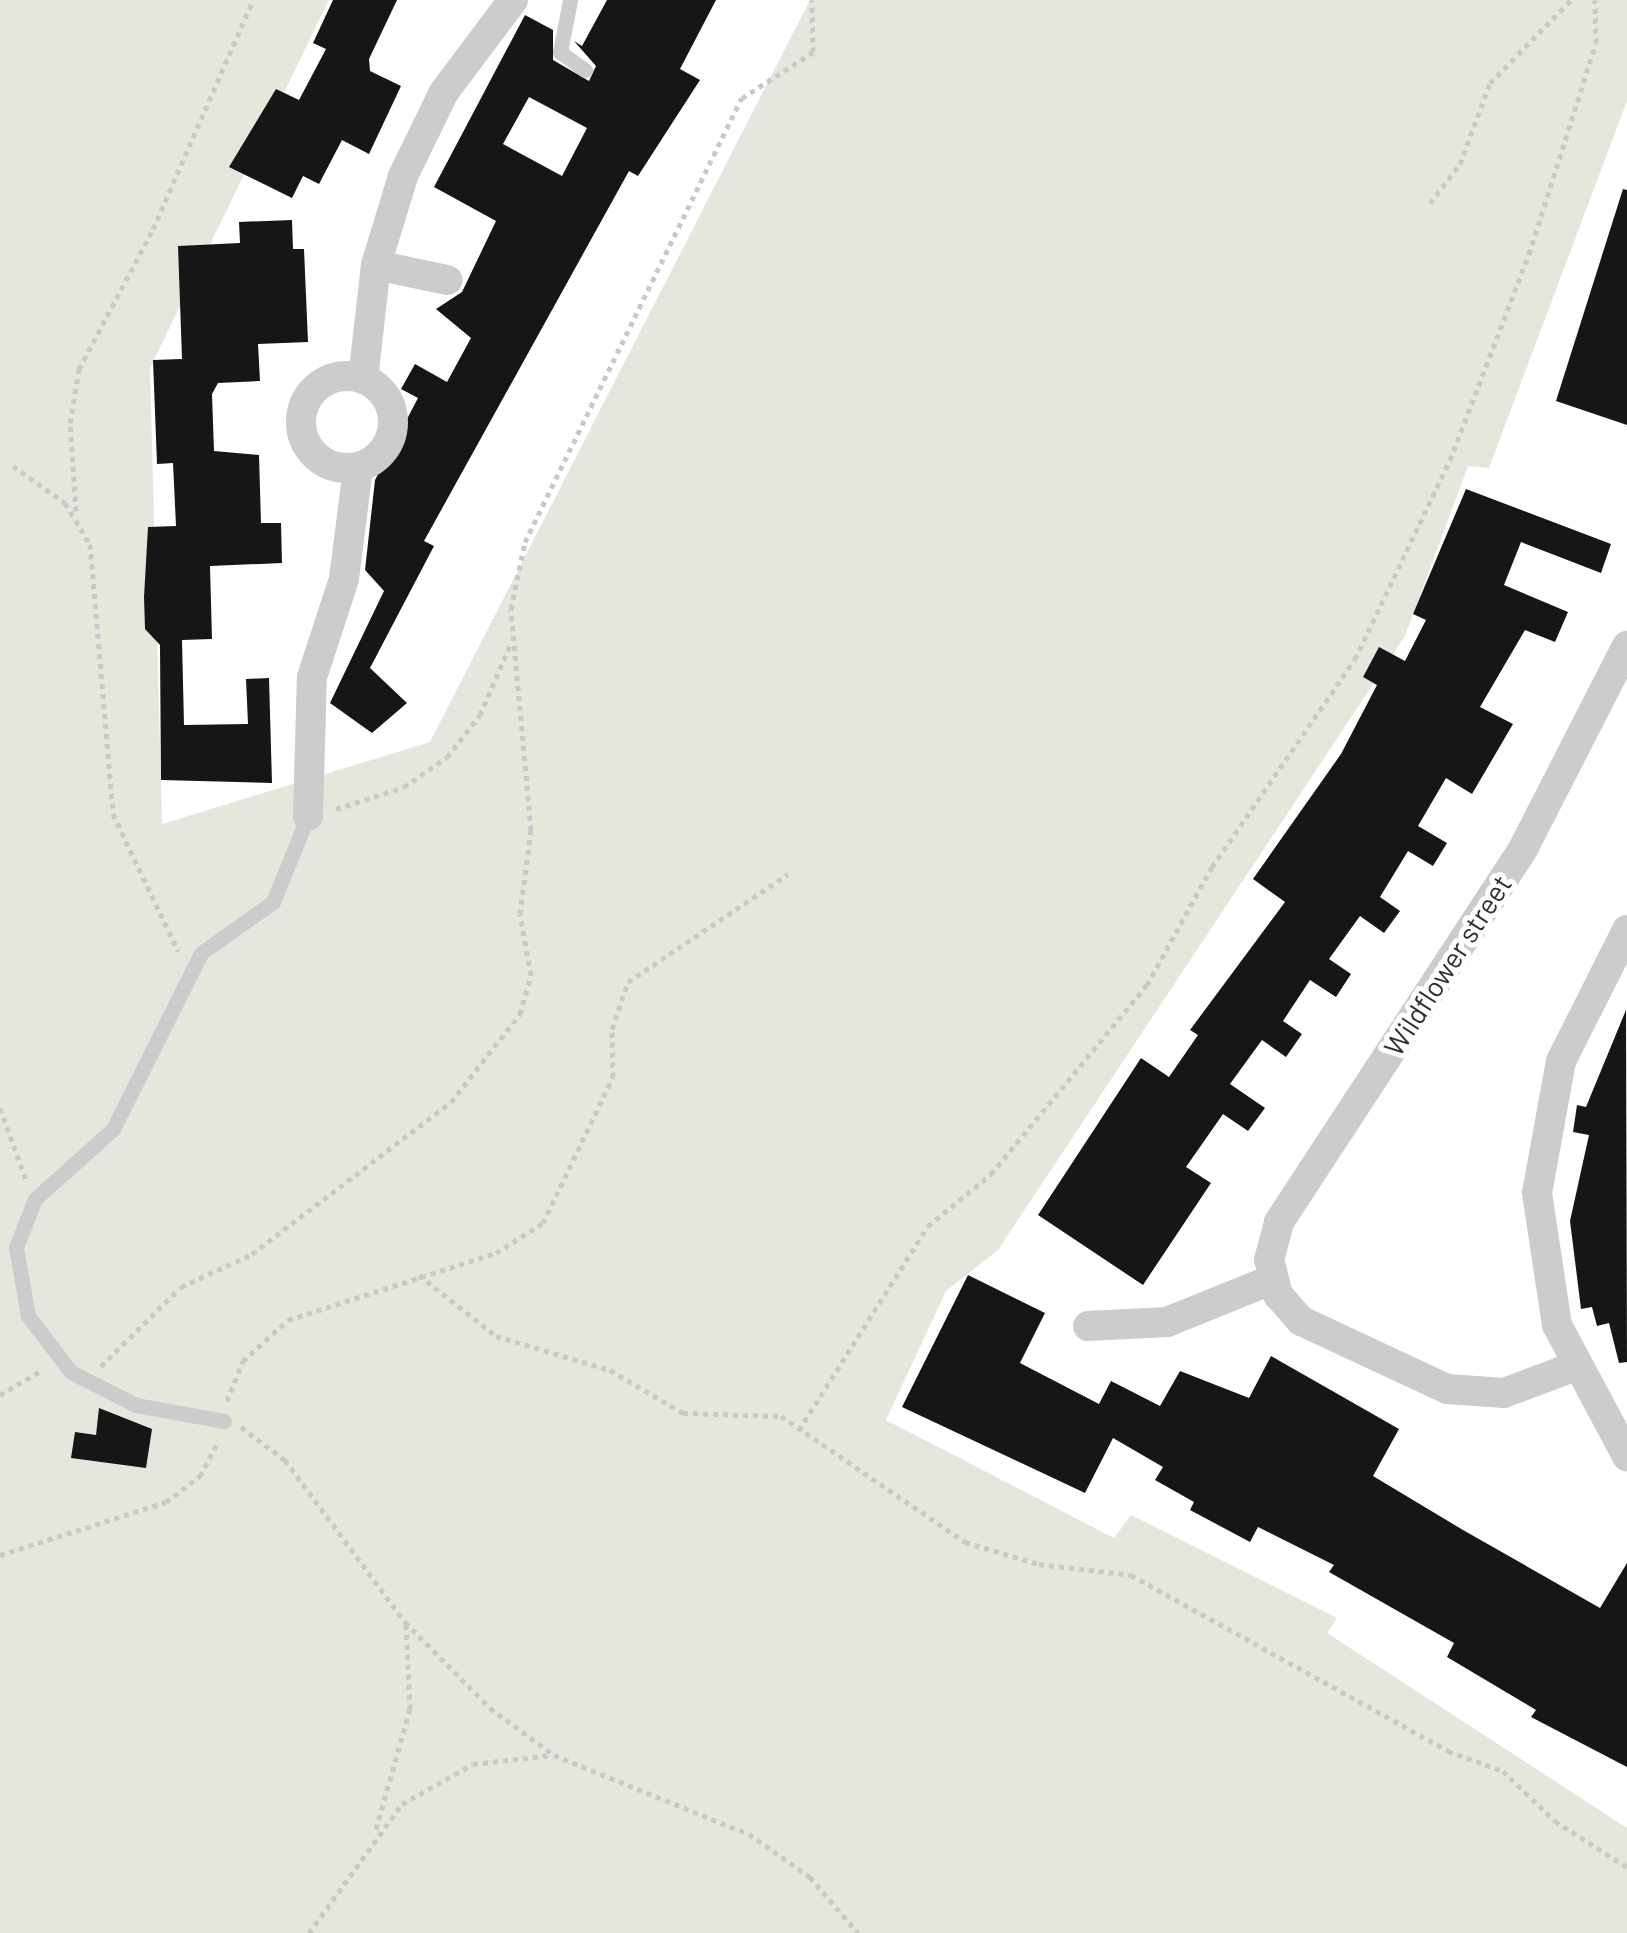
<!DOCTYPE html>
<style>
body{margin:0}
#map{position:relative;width:1627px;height:1933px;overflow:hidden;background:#fff;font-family:Barlow,sans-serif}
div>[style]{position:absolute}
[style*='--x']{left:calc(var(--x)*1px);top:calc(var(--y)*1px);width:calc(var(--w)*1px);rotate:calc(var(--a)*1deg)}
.green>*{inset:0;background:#e4e8dc}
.building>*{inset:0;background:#161616}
.path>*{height:5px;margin-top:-2.5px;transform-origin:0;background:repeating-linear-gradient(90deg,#c9c9c9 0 5px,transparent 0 10px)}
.service>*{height:15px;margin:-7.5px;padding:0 7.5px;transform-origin:7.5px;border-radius:7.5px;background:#ccc}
.minor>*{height:30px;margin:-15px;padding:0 15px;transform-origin:15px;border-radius:15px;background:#ccc}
.minor>.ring{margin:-15px;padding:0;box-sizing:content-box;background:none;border:30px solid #ccc;border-radius:50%}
span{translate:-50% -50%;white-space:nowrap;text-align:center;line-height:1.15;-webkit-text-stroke:10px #fff;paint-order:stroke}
.street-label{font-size:28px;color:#2f2f2f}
</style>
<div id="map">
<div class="green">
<div style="clip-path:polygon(0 0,329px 0,150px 368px,162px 824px,430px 742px,810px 0,1627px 0,1627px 101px,1489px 468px,1468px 466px,1405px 636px,998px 1250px,946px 1291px,886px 1420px,1114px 1538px,1131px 1515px,1337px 1618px,1327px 1633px,1627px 1828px,1627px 1933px,0 1933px)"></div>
</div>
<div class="building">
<div style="clip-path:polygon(333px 0,397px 0,369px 59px,370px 71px,401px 86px,369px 154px,342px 140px,319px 184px,303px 176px,292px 198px,229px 167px,276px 89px,299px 100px,326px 49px,313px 43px)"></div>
<div style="clip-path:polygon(evenodd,607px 0,716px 0,680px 69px,700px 80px,638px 176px,629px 171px,424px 541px,434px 546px,370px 668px,407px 703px,372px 733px,330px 703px,384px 591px,365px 570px,375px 480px,418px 398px,401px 389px,415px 364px,447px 382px,471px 338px,436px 309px,462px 292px,496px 221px,434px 187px,525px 15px,553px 30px,553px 60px,589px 81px,596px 66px,574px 41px,582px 46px,607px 0,529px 97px,587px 128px,562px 176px,503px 144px,529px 97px)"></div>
<div style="clip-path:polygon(1623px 189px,1627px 190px,1627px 425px,1556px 401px)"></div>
<div style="clip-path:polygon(292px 220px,293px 249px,304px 249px,308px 342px,258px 344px,260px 381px,218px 383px,212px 394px,214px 451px,259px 455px,261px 523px,281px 523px,282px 563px,210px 566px,212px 639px,182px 640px,184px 725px,248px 724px,246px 679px,269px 678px,272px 783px,161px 780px,160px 645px,145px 629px,144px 597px,148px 527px,176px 526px,173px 463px,157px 464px,153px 360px,182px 359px,178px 246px,240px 243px,239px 222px)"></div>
<div style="clip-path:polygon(1466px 489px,1611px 544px,1601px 573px,1521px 542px,1504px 585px,1568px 612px,1555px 642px,1525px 630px,1480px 707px,1513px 724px,1472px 794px,1446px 778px,1418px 826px,1447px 843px,1433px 866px,1408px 851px,1380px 897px,1400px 911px,1384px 933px,1360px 916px,1329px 959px,1351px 974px,1336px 997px,1310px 980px,1283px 1021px,1302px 1034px,1286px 1057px,1262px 1040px,1230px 1084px,1265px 1108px,1248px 1131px,1223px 1114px,1186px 1167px,1211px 1183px,1143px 1285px,1038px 1215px,1141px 1058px,1169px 1077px,1198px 1035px,1190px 1030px,1285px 902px,1253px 879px,1341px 754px,1377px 685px,1363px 677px,1379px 647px,1405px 661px,1426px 620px,1413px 614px)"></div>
<div style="clip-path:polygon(1626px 1010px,1627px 1362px,1619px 1363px,1609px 1323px,1597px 1326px,1592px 1307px,1581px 1309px,1570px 1221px,1589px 1135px,1573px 1132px,1577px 1105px,1586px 1107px)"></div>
<div style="clip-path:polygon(968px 1275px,1045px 1313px,1020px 1363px,1099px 1404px,1111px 1381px,1160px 1406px,1180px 1371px,1249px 1398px,1271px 1356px,1399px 1429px,1373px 1476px,1463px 1530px,1600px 1608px,1627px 1563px,1627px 1767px,1531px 1717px,1536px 1710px,1447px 1657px,1454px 1643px,1329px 1572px,1334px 1565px,1258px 1527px,1250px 1542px,1190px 1510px,1194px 1502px,1155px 1480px,1163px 1467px,1113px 1438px,1085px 1493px,902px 1407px)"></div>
<div style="clip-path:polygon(99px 1408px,152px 1429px,146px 1468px,71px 1458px,75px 1432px,96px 1435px)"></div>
</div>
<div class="path">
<div style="--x:1430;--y:203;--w:49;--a:-52.4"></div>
<div style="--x:1460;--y:164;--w:86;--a:-69.7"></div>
<div style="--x:1490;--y:83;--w:116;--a:-45.7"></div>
<div style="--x:13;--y:466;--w:64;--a:35.4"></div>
<div style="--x:65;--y:503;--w:48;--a:58.6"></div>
<div style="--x:90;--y:544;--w:271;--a:85.1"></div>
<div style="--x:113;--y:814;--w:152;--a:64.6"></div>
<div style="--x:76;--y:511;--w:88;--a:-93.9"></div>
<div style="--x:70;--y:423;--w:55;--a:-80.5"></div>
<div style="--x:79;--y:369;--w:158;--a:-62.1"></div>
<div style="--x:153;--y:229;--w:250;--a:-66.4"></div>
<div style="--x:336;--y:809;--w:71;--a:-17.9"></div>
<div style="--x:404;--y:787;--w:52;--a:-34.9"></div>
<div style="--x:447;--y:757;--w:53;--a:-51.8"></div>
<div style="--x:480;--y:715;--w:76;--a:-66.8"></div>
<div style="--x:0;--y:1108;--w:80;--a:70.2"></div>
<div style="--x:419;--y:1275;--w:98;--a:38.4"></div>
<div style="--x:496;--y:1336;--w:119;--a:16.6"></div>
<div style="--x:610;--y:1370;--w:85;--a:30.5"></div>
<div style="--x:683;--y:1413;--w:98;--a:1.8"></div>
<div style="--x:781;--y:1416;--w:223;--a:34.4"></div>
<div style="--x:965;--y:1542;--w:77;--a:16.6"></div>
<div style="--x:1039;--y:1564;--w:93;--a:6.8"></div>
<div style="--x:1131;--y:1575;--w:363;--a:29"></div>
<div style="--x:1448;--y:1751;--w:59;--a:20"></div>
<div style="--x:1503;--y:1771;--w:72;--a:43.9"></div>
<div style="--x:1555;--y:1821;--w:85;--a:32.6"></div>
<div style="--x:101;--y:1366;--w:112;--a:-44.6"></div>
<div style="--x:181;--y:1287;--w:78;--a:-24.9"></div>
<div style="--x:252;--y:1254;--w:250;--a:-37.4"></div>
<div style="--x:451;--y:1102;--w:112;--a:-51.9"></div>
<div style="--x:520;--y:1014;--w:41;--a:-74.2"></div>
<div style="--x:531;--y:975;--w:62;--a:-100.2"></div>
<div style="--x:520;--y:914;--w:85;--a:-82.5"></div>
<div style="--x:531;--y:830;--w:222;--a:-95.2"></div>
<div style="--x:511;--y:609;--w:68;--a:-78.2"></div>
<div style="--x:525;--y:542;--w:494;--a:-64"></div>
<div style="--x:742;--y:98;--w:85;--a:-32.9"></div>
<div style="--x:813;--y:52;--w:52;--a:-91.1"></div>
<div style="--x:0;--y:1395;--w:49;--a:-30.8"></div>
<div style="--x:227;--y:1401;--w:43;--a:-68.2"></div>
<div style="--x:243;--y:1361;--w:61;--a:-42.3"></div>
<div style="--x:288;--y:1320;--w:219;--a:-17.9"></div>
<div style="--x:496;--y:1253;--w:56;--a:-32.6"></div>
<div style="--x:543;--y:1223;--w:162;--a:-64.4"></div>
<div style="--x:613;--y:1077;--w:48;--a:-91.2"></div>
<div style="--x:612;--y:1029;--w:50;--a:-71.2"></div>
<div style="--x:628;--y:982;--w:193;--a:-34"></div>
<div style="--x:241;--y:1427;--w:55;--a:36.9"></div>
<div style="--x:285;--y:1460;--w:202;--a:53.5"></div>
<div style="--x:405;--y:1622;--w:121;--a:45.3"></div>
<div style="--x:490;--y:1708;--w:79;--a:36.3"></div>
<div style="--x:554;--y:1755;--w:210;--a:22.1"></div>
<div style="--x:749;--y:1834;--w:75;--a:35.2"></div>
<div style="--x:810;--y:1877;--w:74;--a:49.4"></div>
<div style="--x:799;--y:1430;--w:241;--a:-57.7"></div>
<div style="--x:928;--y:1226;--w:82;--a:-39.5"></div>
<div style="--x:991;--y:1174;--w:245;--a:-50.5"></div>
<div style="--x:1147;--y:985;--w:135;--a:-61.2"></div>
<div style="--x:1212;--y:867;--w:252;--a:-55.5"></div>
<div style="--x:1355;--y:659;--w:221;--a:-64.5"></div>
<div style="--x:1450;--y:460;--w:221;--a:-69"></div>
<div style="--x:1529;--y:254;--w:221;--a:-72.4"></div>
<div style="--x:1596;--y:43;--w:43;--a:-91.3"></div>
<div style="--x:0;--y:1555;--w:174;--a:-17.7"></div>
<div style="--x:166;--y:1502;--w:43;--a:-37.4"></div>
<div style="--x:200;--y:1476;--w:40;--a:-62"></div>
<div style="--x:376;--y:1829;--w:125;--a:-74.2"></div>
<div style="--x:410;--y:1709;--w:84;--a:-92.7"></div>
<div style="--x:309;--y:1933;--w:159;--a:-54.2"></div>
<div style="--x:402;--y:1804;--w:81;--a:-29.4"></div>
<div style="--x:473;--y:1764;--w:79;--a:-6.6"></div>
</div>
<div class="service">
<div style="--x:570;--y:0;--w:53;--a:100.9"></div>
<div style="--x:560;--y:52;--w:31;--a:36"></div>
<div style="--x:224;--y:1421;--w:89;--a:-169.7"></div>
<div style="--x:136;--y:1405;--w:73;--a:-153.1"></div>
<div style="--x:71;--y:1372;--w:71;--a:-127.5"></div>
<div style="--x:28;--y:1316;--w:70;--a:-99.9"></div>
<div style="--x:16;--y:1247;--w:52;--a:-68.4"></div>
<div style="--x:35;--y:1199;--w:105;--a:-41.9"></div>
<div style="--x:113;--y:1129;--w:197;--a:-63.4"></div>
<div style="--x:201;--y:953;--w:88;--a:-35.3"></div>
<div style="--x:273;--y:902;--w:93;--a:-67.9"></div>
</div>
<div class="minor">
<div style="--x:376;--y:265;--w:73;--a:11.9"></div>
<div class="ring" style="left:301px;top:376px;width:62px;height:62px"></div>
<div style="--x:363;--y:379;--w:115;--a:-83.5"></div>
<div style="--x:376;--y:265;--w:93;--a:-73.1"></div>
<div style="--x:403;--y:176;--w:93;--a:-64"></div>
<div style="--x:444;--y:92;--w:115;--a:-53.1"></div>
<div style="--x:308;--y:816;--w:139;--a:-88.4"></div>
<div style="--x:312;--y:677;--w:103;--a:-71.9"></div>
<div style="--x:344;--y:579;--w:112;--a:-82.8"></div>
<div style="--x:1627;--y:930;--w:147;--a:116.7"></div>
<div style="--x:1561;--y:1061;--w:134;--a:100.3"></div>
<div style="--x:1537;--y:1193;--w:134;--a:81.4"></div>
<div style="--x:1557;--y:1325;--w:149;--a:61.9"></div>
<div style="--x:1088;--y:1326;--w:79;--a:-2.9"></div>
<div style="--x:1167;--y:1322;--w:112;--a:-22"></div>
<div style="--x:1573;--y:1367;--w:74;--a:159.4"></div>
<div style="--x:1504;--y:1393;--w:57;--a:-176"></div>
<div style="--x:1447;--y:1389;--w:161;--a:-155"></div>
<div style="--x:1301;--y:1321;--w:35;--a:-131"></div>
<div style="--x:1278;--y:1295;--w:36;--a:-104"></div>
<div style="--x:1269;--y:1260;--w:39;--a:-75"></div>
<div style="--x:1279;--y:1222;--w:448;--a:-56.8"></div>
<div style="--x:1524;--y:847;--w:226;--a:-62.9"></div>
</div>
<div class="street-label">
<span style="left:1447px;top:965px;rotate:-57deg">Wildflower street</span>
</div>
</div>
